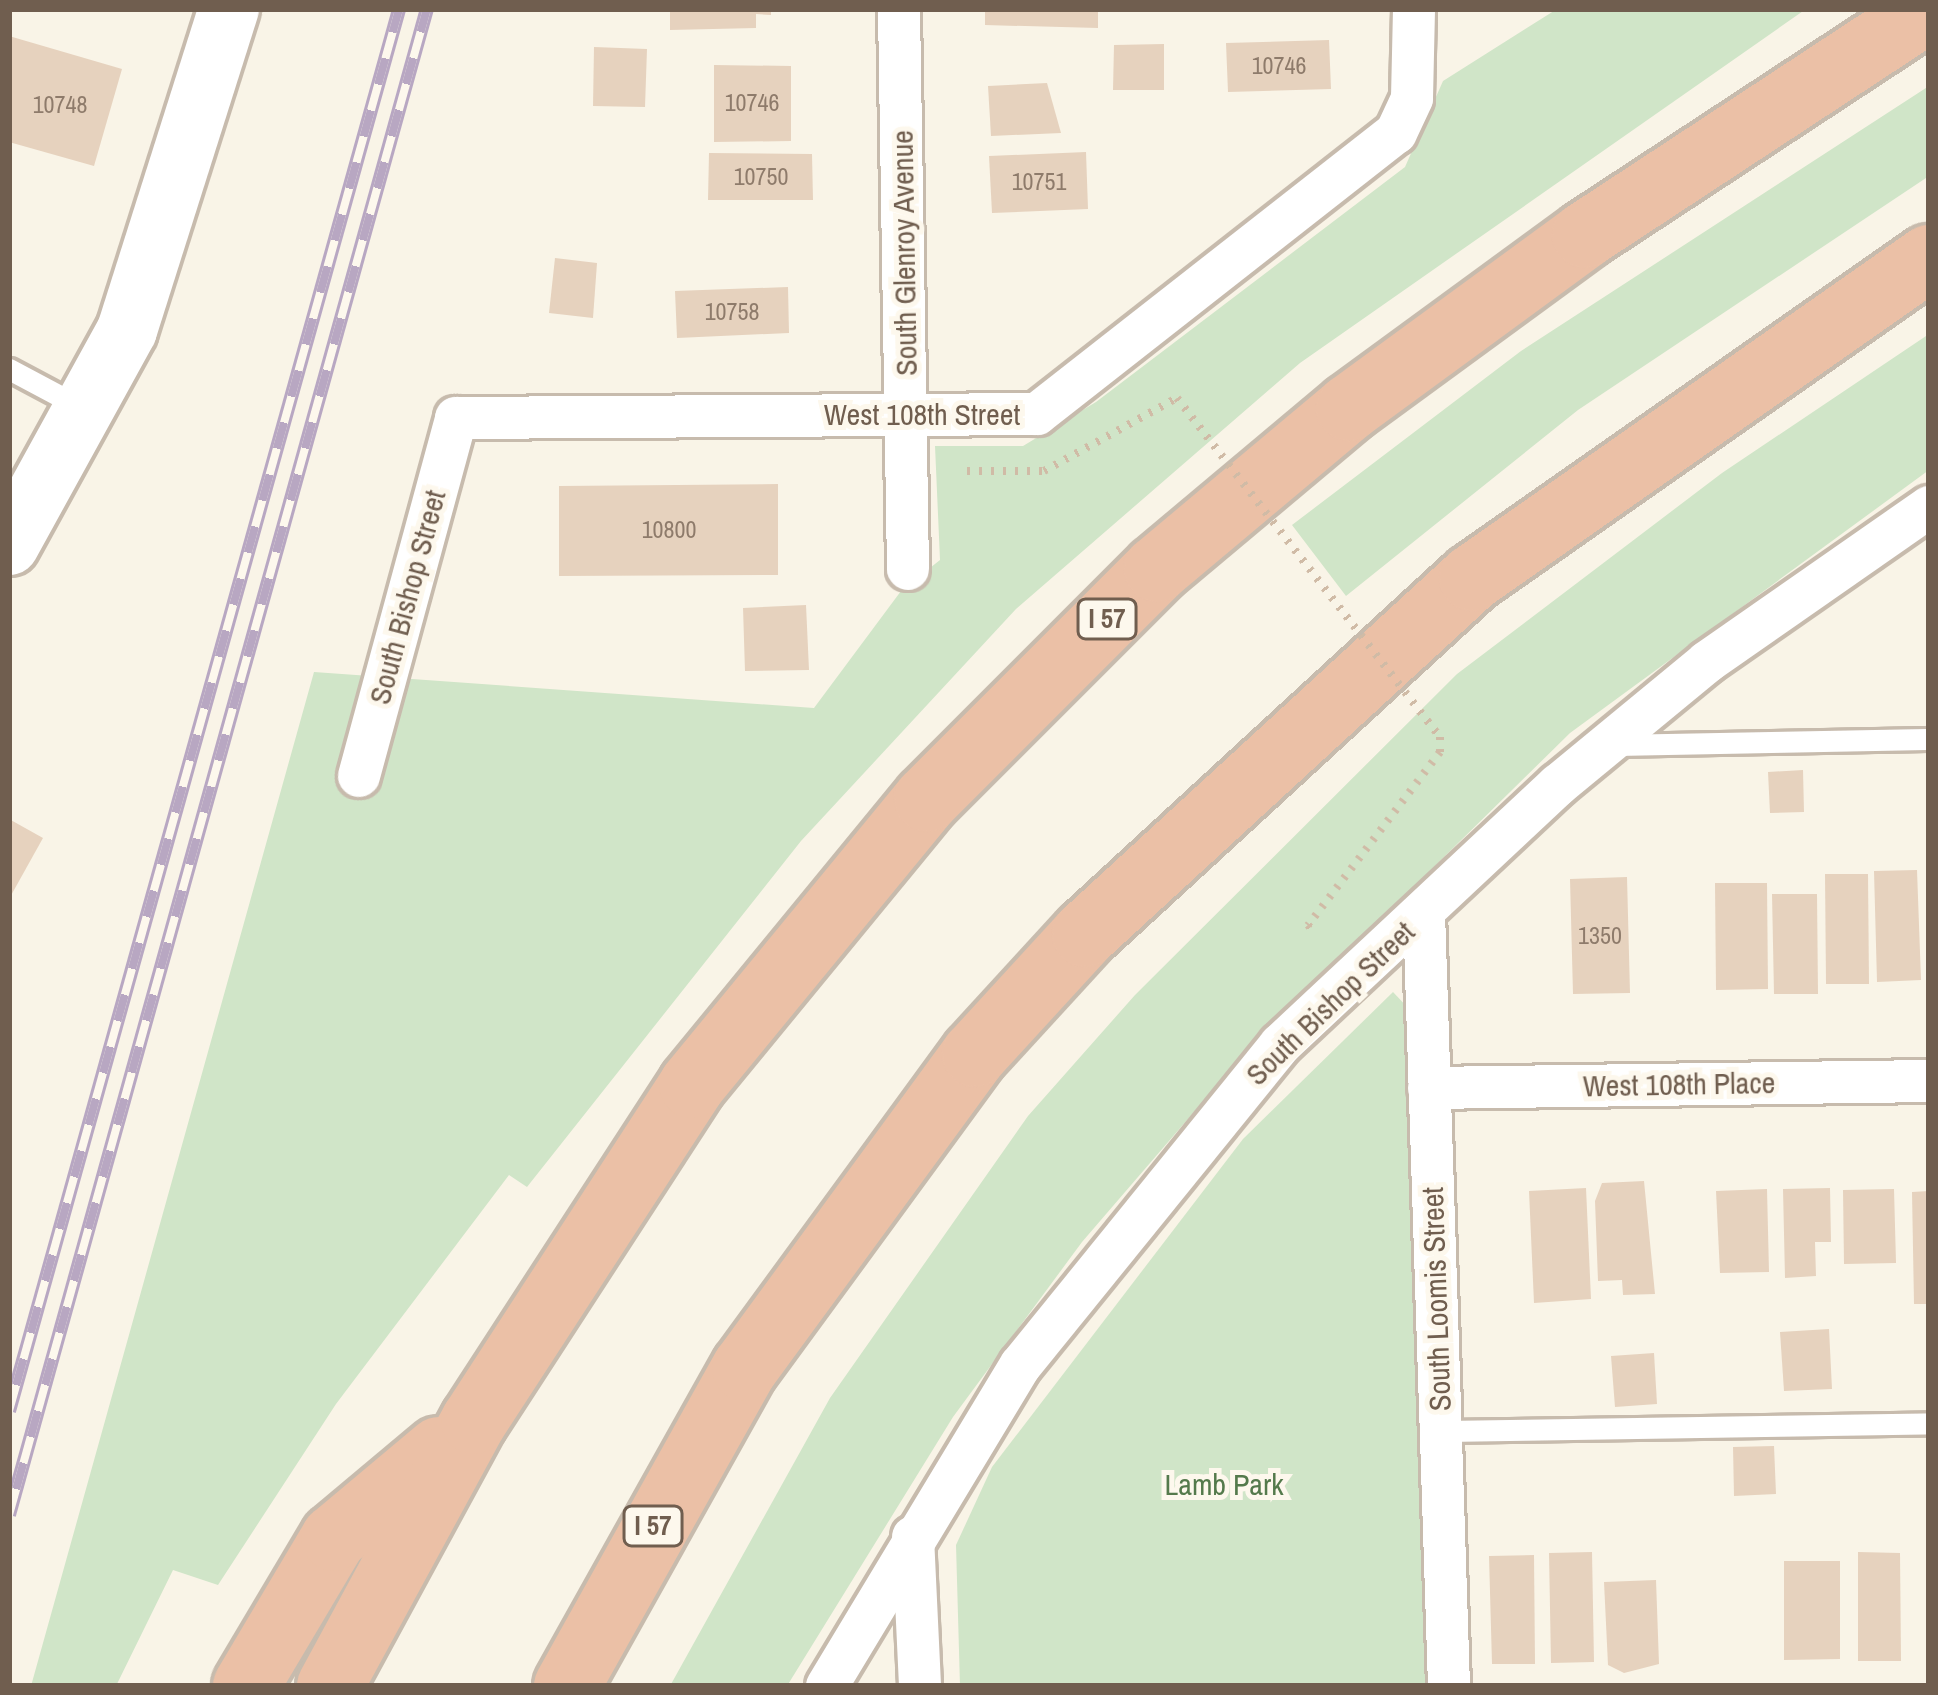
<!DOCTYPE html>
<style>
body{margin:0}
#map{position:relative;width:1938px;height:1695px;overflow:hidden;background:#f9f4e7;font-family:"Archivo Narrow",sans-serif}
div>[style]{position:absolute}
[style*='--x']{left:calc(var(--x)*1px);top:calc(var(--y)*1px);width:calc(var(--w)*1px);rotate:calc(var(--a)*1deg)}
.green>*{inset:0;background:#d0e5c8}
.building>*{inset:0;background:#e6d2be}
.path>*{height:8px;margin-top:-4px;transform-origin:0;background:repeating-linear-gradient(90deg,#d0bba6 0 3px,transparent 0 12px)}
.roads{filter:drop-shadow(3px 0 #c7bbad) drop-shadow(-3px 0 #c7bbad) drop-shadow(0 3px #c7bbad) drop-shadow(0 -3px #c7bbad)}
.service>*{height:21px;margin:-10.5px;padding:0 10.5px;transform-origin:10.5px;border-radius:10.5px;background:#fff}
.minor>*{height:42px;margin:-21px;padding:0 21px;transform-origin:21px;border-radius:21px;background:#fff}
.secondary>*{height:60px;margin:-30px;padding:0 30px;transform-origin:30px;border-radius:30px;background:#fff}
.motorway>*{height:66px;margin:-33px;padding:0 33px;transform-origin:33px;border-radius:33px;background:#ebc0a6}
.rail>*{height:14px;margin-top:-7px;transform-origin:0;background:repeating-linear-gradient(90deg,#fdf8ed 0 27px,#b8a7c2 0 54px);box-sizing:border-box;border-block:3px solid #b8a7c2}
.path-bridge>*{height:8px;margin-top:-4px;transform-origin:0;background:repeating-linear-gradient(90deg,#d0bba6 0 3px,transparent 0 12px)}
span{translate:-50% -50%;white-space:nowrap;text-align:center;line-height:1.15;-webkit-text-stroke:10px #fdf8ed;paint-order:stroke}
.number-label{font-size:24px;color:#8e7b6b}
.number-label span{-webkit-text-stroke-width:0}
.shield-label span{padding:3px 9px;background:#fdf8ed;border:3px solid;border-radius:9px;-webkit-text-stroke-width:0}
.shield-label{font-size:27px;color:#705e4f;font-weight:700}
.street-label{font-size:30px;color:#705e4f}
.park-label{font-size:30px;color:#547a4c}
.frame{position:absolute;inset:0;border:12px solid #705e4f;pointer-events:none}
</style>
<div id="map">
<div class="green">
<div style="clip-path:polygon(1557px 9px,1806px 9px,1300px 363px,1016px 609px,801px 841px,527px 1187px,509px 1175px,336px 1404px,218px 1585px,173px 1570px,116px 1686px,31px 1686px,314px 672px,814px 708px,901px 591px,940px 560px,935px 446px,1023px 446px,1096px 402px,1405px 167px,1443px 81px)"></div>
<div style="clip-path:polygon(1929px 86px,1929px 176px,1578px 410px,1346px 596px,1292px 525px,1521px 351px)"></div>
<div style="clip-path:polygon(1929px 334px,1929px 470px,1570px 733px,1243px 1055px,1082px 1242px,953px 1417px,787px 1686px,670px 1686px,830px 1398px,1028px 1116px,1135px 995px,1457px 674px,1722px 473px)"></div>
<div style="clip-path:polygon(1393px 992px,1410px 1010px,1429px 1686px,960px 1686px,956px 1545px,992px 1467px,1243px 1139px)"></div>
</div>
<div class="building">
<div style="clip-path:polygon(670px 9px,771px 9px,771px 15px,756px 14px,756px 28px,670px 30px)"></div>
<div style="clip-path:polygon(985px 9px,1098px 9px,1098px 28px,985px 25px)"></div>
<div style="clip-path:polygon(9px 36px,122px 69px,94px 166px,9px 142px)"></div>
<div style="clip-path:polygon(1329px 40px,1331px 89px,1228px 92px,1226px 43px)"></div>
<div style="clip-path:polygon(1164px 44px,1164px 90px,1113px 90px,1114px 45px)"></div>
<div style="clip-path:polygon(594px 47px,647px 49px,645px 107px,593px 106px)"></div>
<div style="clip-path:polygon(714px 65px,791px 66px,791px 141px,714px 142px)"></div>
<div style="clip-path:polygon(1047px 83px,1061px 133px,991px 136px,988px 86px)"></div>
<div style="clip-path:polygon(1086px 152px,1088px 209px,992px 213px,989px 156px)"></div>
<div style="clip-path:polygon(709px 153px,812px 154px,813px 200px,708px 200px)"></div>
<div style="clip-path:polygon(555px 258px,597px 263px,593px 318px,549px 313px)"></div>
<div style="clip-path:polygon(788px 287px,789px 333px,677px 338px,675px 291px)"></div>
<div style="clip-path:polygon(778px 484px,778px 575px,559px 576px,559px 486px)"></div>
<div style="clip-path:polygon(806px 605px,809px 670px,745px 671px,743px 608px)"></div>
<div style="clip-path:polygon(1803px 770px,1804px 812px,1770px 813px,1768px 772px)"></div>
<div style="clip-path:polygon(9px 819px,43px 838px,9px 899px)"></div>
<div style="clip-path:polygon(1917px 870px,1921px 980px,1877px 982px,1874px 871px)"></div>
<div style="clip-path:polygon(1825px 874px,1868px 874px,1869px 984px,1826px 984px)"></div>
<div style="clip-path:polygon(1627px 877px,1630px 993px,1573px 994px,1570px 879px)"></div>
<div style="clip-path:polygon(1715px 883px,1767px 883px,1768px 989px,1716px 990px)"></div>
<div style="clip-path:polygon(1772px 894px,1817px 894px,1818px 994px,1774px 994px)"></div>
<div style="clip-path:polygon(1644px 1181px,1655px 1294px,1623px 1295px,1622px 1280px,1598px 1281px,1595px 1201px,1602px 1183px)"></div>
<div style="clip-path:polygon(1586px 1188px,1591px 1299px,1534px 1303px,1529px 1191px)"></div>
<div style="clip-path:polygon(1830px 1188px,1831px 1242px,1815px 1242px,1816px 1276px,1785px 1278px,1783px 1189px)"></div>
<div style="clip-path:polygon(1767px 1189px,1769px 1272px,1720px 1273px,1716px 1191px)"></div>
<div style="clip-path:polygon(1894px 1189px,1896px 1263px,1844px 1264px,1843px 1190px)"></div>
<div style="clip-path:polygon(1929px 1191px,1929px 1304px,1914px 1304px,1912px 1192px)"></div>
<div style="clip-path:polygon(1829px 1329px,1832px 1389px,1784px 1391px,1780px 1332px)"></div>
<div style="clip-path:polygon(1654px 1353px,1657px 1404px,1615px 1407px,1611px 1356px)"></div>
<div style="clip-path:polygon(1774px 1446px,1776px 1494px,1734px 1496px,1733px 1447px)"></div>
<div style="clip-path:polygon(1592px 1552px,1594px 1662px,1551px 1663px,1549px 1553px)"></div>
<div style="clip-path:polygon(1858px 1552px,1900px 1553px,1901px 1661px,1858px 1661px)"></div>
<div style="clip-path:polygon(1534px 1555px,1535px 1664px,1492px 1664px,1489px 1556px)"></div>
<div style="clip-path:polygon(1784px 1561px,1840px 1561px,1840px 1659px,1784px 1660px)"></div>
<div style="clip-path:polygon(1656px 1580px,1659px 1664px,1624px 1673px,1608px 1665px,1604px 1582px)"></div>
</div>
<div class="path">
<div style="--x:967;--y:471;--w:77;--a:0"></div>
<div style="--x:1308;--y:925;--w:11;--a:49"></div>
</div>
<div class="roads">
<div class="service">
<div style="--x:9;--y:369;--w:83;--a:28.1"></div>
<div style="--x:1613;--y:745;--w:316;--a:-1.1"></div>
<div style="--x:1440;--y:1431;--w:489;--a:-0.9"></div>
</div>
<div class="minor">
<div style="--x:899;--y:9;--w:560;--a:89.08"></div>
<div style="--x:359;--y:776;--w:371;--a:-74.8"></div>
<div style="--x:456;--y:418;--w:581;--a:-0.39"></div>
<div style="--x:1037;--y:414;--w:456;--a:-38.1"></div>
<div style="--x:1396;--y:133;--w:38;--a:-65"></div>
<div style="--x:1412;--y:98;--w:89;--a:-88.7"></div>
<div style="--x:1424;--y:912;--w:774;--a:88.15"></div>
<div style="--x:1429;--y:1088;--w:500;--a:-0.8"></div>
<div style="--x:913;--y:1537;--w:149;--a:87.3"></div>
<div style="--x:827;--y:1686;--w:375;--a:-58.9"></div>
<div style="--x:1021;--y:1365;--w:412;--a:-51"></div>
<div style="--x:1280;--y:1045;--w:381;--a:-43.1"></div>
<div style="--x:1558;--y:785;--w:193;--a:-39.5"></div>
<div style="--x:1707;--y:662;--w:271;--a:-34.9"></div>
</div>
<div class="secondary">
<div style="--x:9;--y:545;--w:245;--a:-61.2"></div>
<div style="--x:127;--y:330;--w:337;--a:-72.4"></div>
</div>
<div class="motorway">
<div style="--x:246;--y:1686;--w:172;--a:-59.3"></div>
<div style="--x:334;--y:1538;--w:137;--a:-40"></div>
<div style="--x:330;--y:1686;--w:302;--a:-61.5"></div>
<div style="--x:474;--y:1421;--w:401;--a:-57"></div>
<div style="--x:692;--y:1085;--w:370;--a:-50.6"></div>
<div style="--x:927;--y:799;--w:325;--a:-45"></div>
<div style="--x:1157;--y:569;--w:251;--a:-40"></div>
<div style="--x:1349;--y:408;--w:293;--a:-36.2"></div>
<div style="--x:1585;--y:235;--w:412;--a:-33.3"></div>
<div style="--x:567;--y:1686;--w:364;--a:-60.8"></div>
<div style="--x:745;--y:1368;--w:389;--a:-53.8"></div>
<div style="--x:975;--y:1054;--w:163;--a:-47.5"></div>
<div style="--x:1085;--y:934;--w:526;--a:-42.61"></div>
<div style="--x:1472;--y:578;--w:558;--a:-35"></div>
</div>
</div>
<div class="rail">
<div style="--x:9;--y:1411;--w:1455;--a:-74.45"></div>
<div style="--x:9;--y:1515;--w:1563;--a:-74.49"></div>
</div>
<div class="path-bridge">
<div style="--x:1044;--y:471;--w:152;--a:-28.8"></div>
<div style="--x:1177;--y:398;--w:429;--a:52.2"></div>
<div style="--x:1440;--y:737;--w:15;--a:90"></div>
<div style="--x:1440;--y:752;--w:218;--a:127.3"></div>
</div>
<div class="number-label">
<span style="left:1279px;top:66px">10746</span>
<span style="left:752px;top:103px">10746</span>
<span style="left:60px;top:105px">10748</span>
<span style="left:761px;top:177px">10750</span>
<span style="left:1039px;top:182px">10751</span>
<span style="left:732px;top:312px">10758</span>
<span style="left:669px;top:530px">10800</span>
<span style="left:1600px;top:936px">1350</span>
</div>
<div class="shield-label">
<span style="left:1107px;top:619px">I 57</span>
<span style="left:653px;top:1526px">I 57</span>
</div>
<div class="street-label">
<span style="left:904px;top:253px;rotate:-91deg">South Glenroy Avenue</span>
<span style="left:922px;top:414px">West 108th Street</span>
<span style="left:407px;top:597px;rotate:-75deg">South Bishop Street</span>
<span style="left:1330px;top:1003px;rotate:-44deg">South Bishop Street</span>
<span style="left:1679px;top:1084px;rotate:-1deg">West 108th Place</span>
<span style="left:1436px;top:1299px;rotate:-92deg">South Loomis Street</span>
</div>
<div class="park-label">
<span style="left:1224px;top:1484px">Lamb Park</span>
</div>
<div class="frame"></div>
</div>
